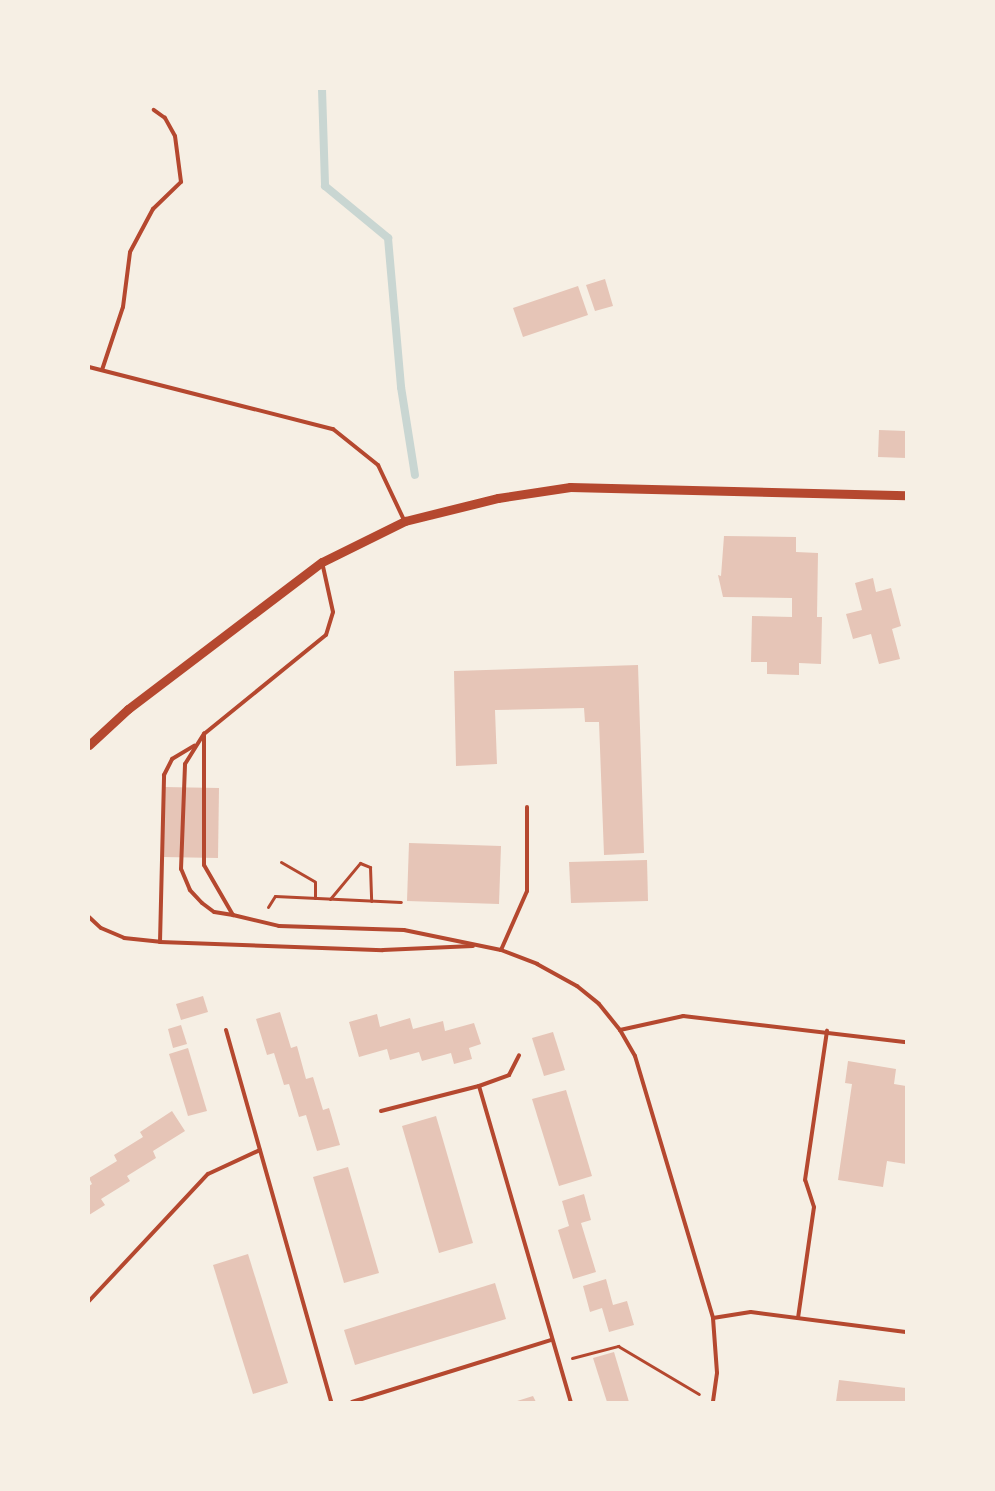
<!DOCTYPE html>
<style>
body{margin:0}
#map{position:relative;width:995px;height:1491px;overflow:hidden;background:#f6efe4;font-family:Karla,sans-serif}
div>[style]{position:absolute}
[style*='--x']{left:calc(var(--x)*1px);top:calc(var(--y)*1px);width:calc(var(--w)*1px);rotate:calc(var(--a)*1deg)}
.stream>*{height:8px;margin:-4px;padding:0 4px;transform-origin:4px;border-radius:4px;background:#c9d6d2}
.building>*{inset:0;background:#e6c5b7}
.path>*{height:3px;margin:-1.5px;padding:0 1.5px;transform-origin:1.5px;border-radius:1.5px;background:#b5482f}
.service>*{height:4px;margin:-2px;padding:0 2px;transform-origin:2px;border-radius:2px;background:#b5482f}
.tertiary>*{height:9px;margin:-4.5px;padding:0 4.5px;transform-origin:4.5px;border-radius:4.5px;background:#b5482f}
span{translate:-50% -50%;white-space:nowrap;text-align:center;line-height:1.15;-webkit-text-stroke:4px #f6efe4;paint-order:stroke}
.frame{position:absolute;inset:0;border:90px solid #f6efe4;pointer-events:none}
</style>
<div id="map">
<div class="stream">
<div style="--x:322;--y:89;--w:97;--a:88.2"></div>
<div style="--x:325;--y:186;--w:82;--a:39.5"></div>
<div style="--x:388;--y:238;--w:150;--a:85"></div>
<div style="--x:401;--y:387;--w:89;--a:81"></div>
</div>
<div class="building">
<div style="clip-path:polygon(605px 279px,613px 306px,595px 311px,586px 285px)"></div>
<div style="clip-path:polygon(578px 286px,588px 315px,523px 337px,513px 308px)"></div>
<div style="clip-path:polygon(879px 430px,906px 431px,906px 458px,878px 457px)"></div>
<div style="clip-path:polygon(724px 536px,796px 537px,796px 552px,818px 553px,817px 617px,822px 617px,821px 664px,799px 663px,799px 675px,767px 674px,767px 662px,751px 662px,752px 616px,792px 617px,792px 598px,723px 597px,718px 575px,721px 576px)"></div>
<div style="clip-path:polygon(873px 578px,876px 592px,891px 588px,901px 626px,892px 629px,900px 659px,879px 664px,871px 634px,853px 639px,846px 614px,862px 610px,855px 583px)"></div>
<div style="clip-path:polygon(638px 665px,644px 853px,604px 855px,599px 722px,585px 722px,584px 708px,495px 710px,497px 764px,456px 766px,454px 671px)"></div>
<div style="clip-path:polygon(164px 787px,219px 788px,218px 858px,163px 857px)"></div>
<div style="clip-path:polygon(409px 843px,501px 846px,499px 904px,407px 901px)"></div>
<div style="clip-path:polygon(647px 860px,648px 901px,571px 903px,569px 862px)"></div>
<div style="clip-path:polygon(203px 996px,208px 1012px,181px 1020px,176px 1004px)"></div>
<div style="clip-path:polygon(280px 1012px,291px 1048px,297px 1046px,306px 1079px,313px 1077px,323px 1110px,329px 1108px,340px 1145px,317px 1151px,306px 1115px,299px 1117px,289px 1084px,284px 1085px,274px 1053px,267px 1055px,256px 1019px)"></div>
<div style="clip-path:polygon(377px 1014px,380px 1027px,410px 1018px,413px 1029px,443px 1021px,445px 1031px,474px 1023px,481px 1044px,469px 1048px,472px 1059px,454px 1064px,451px 1053px,422px 1061px,419px 1052px,390px 1060px,387px 1049px,359px 1057px,349px 1022px)"></div>
<div style="clip-path:polygon(181px 1025px,187px 1044px,173px 1048px,168px 1029px)"></div>
<div style="clip-path:polygon(553px 1032px,565px 1070px,544px 1076px,532px 1038px)"></div>
<div style="clip-path:polygon(188px 1048px,207px 1111px,188px 1116px,169px 1054px)"></div>
<div style="clip-path:polygon(848px 1061px,896px 1069px,894px 1084px,906px 1086px,906px 1164px,887px 1161px,883px 1187px,838px 1180px,852px 1084px,845px 1083px)"></div>
<div style="clip-path:polygon(566px 1090px,592px 1176px,559px 1186px,532px 1099px)"></div>
<div style="clip-path:polygon(172px 1111px,185px 1131px,153px 1151px,156px 1158px,127px 1176px,130px 1181px,101px 1199px,105px 1205px,89px 1215px,89px 1186px,92px 1184px,89px 1178px,117px 1161px,114px 1155px,143px 1137px,140px 1132px)"></div>
<div style="clip-path:polygon(436px 1116px,473px 1243px,439px 1253px,402px 1126px)"></div>
<div style="clip-path:polygon(348px 1167px,379px 1273px,344px 1283px,313px 1177px)"></div>
<div style="clip-path:polygon(584px 1194px,591px 1220px,581px 1223px,596px 1272px,573px 1279px,558px 1230px,569px 1226px,562px 1201px)"></div>
<div style="clip-path:polygon(248px 1254px,288px 1383px,253px 1394px,213px 1265px)"></div>
<div style="clip-path:polygon(606px 1279px,613px 1305px,627px 1301px,634px 1325px,609px 1332px,602px 1308px,590px 1312px,583px 1286px)"></div>
<div style="clip-path:polygon(495px 1283px,506px 1319px,355px 1365px,344px 1330px)"></div>
<div style="clip-path:polygon(614px 1352px,629px 1402px,607px 1402px,593px 1358px)"></div>
<div style="clip-path:polygon(839px 1380px,906px 1388px,906px 1402px,836px 1402px)"></div>
<div style="clip-path:polygon(533px 1396px,536px 1402px,514px 1402px)"></div>
</div>
<div class="path">
<div style="--x:281;--y:862;--w:39;--a:30"></div>
<div style="--x:315;--y:882;--w:16;--a:90"></div>
<div style="--x:330;--y:899;--w:47;--a:-50.2"></div>
<div style="--x:360;--y:863;--w:11;--a:22"></div>
<div style="--x:370;--y:867;--w:34;--a:88"></div>
<div style="--x:268;--y:907;--w:13;--a:-58"></div>
<div style="--x:275;--y:896;--w:126;--a:2.7"></div>
<div style="--x:572;--y:1358;--w:48;--a:-14.6"></div>
<div style="--x:618;--y:1346;--w:94;--a:30.7"></div>
</div>
<div class="service">
<div style="--x:89;--y:367;--w:252;--a:14.3"></div>
<div style="--x:333;--y:429;--w:58;--a:38.7"></div>
<div style="--x:378;--y:465;--w:61;--a:64.7"></div>
<div style="--x:102;--y:370;--w:66;--a:-71.6"></div>
<div style="--x:123;--y:307;--w:55;--a:-82.7"></div>
<div style="--x:130;--y:252;--w:49;--a:-61.9"></div>
<div style="--x:153;--y:209;--w:39;--a:-44"></div>
<div style="--x:181;--y:182;--w:46;--a:-97.4"></div>
<div style="--x:175;--y:136;--w:21;--a:-119"></div>
<div style="--x:165;--y:118;--w:14;--a:-144"></div>
<div style="--x:204;--y:734;--w:131;--a:90"></div>
<div style="--x:204;--y:865;--w:58;--a:59.9"></div>
<div style="--x:233;--y:915;--w:47;--a:13.4"></div>
<div style="--x:279;--y:926;--w:125;--a:1.8"></div>
<div style="--x:404;--y:930;--w:99;--a:11.7"></div>
<div style="--x:501;--y:950;--w:39;--a:21"></div>
<div style="--x:537;--y:964;--w:46;--a:28.8"></div>
<div style="--x:577;--y:986;--w:28;--a:39"></div>
<div style="--x:599;--y:1004;--w:33;--a:51"></div>
<div style="--x:620;--y:1030;--w:30;--a:60"></div>
<div style="--x:635;--y:1056;--w:273;--a:73.4"></div>
<div style="--x:713;--y:1318;--w:55;--a:85.8"></div>
<div style="--x:717;--y:1373;--w:29;--a:98"></div>
<div style="--x:233;--y:915;--w:19;--a:-171"></div>
<div style="--x:214;--y:912;--w:15;--a:-143"></div>
<div style="--x:202;--y:903;--w:18;--a:-133"></div>
<div style="--x:190;--y:890;--w:23;--a:-113"></div>
<div style="--x:181;--y:869;--w:105;--a:-87.8"></div>
<div style="--x:185;--y:764;--w:36;--a:-58"></div>
<div style="--x:204;--y:734;--w:157;--a:-39.1"></div>
<div style="--x:326;--y:635;--w:24;--a:-73"></div>
<div style="--x:333;--y:612;--w:51;--a:-102.4"></div>
<div style="--x:89;--y:917;--w:16;--a:43"></div>
<div style="--x:101;--y:928;--w:25;--a:23"></div>
<div style="--x:124;--y:938;--w:36;--a:6"></div>
<div style="--x:160;--y:942;--w:223;--a:2.1"></div>
<div style="--x:383;--y:950;--w:90;--a:-2.5"></div>
<div style="--x:160;--y:942;--w:167;--a:-88.6"></div>
<div style="--x:164;--y:775;--w:18;--a:-63"></div>
<div style="--x:172;--y:759;--w:26;--a:-31"></div>
<div style="--x:501;--y:950;--w:64;--a:-66.2"></div>
<div style="--x:527;--y:891;--w:84;--a:-90"></div>
<div style="--x:226;--y:1030;--w:387;--a:74.2"></div>
<div style="--x:620;--y:1030;--w:65;--a:-12.5"></div>
<div style="--x:683;--y:1016;--w:225;--a:6.7"></div>
<div style="--x:479;--y:1086;--w:329;--a:73.8"></div>
<div style="--x:381;--y:1111;--w:101;--a:-14.3"></div>
<div style="--x:479;--y:1086;--w:32;--a:-20"></div>
<div style="--x:509;--y:1075;--w:22;--a:-63"></div>
<div style="--x:89;--y:1301;--w:174;--a:-46.9"></div>
<div style="--x:208;--y:1174;--w:57;--a:-24.8"></div>
<div style="--x:713;--y:1318;--w:38;--a:-9"></div>
<div style="--x:751;--y:1312;--w:156;--a:7.4"></div>
<div style="--x:798;--y:1318;--w:112;--a:-81.8"></div>
<div style="--x:814;--y:1207;--w:28;--a:-108"></div>
<div style="--x:805;--y:1180;--w:151;--a:-81.6"></div>
<div style="--x:352;--y:1402;--w:208;--a:-17.3"></div>
</div>
<div class="tertiary">
<div style="--x:89;--y:745;--w:53;--a:-42.7"></div>
<div style="--x:128;--y:709;--w:243;--a:-37.2"></div>
<div style="--x:322;--y:562;--w:93;--a:-26.3"></div>
<div style="--x:405;--y:521;--w:96;--a:-13.9"></div>
<div style="--x:498;--y:498;--w:73;--a:-8.7"></div>
<div style="--x:570;--y:487;--w:336;--a:1.4"></div>
</div>
<div class="frame"></div>
</div>
